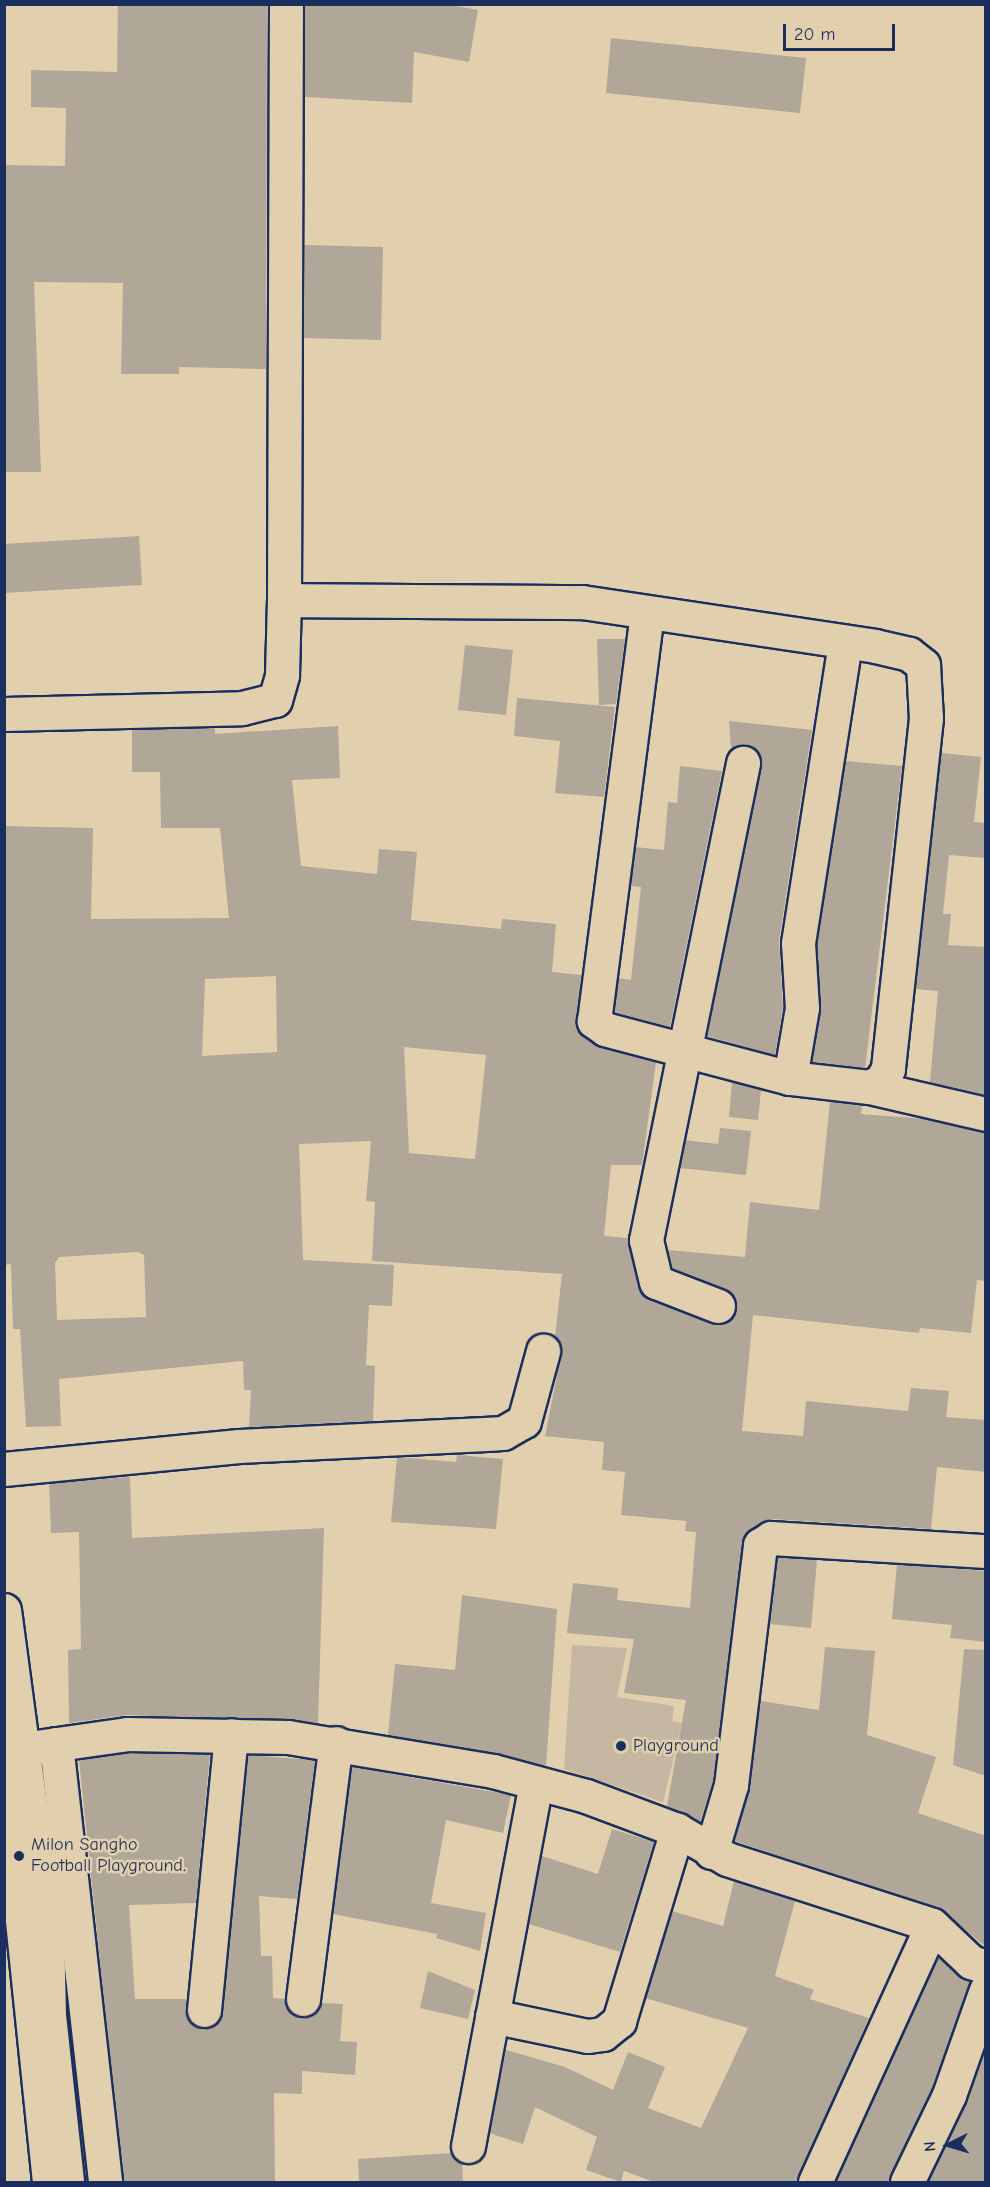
<!DOCTYPE html>
<style>
body{margin:0}
#map{position:relative;width:990px;height:2187px;overflow:hidden;background:#e2cfad;font-family:"Comic Neue",sans-serif}
div>[style]{position:absolute}
[style*='--x']{left:calc(var(--x)*1px);top:calc(var(--y)*1px);width:calc(var(--w)*1px);rotate:calc(var(--a)*1deg)}
.green>*{inset:0;background:#c5b7a1}
.building>*{inset:0;background:#b0a799}
.roads{filter:drop-shadow(2px 0 #1b2f5e) drop-shadow(-2px 0 #1b2f5e) drop-shadow(0 2px #1b2f5e) drop-shadow(0 -2px #1b2f5e)}
.street>*{height:33px;margin:-16.5px;padding:0 16.5px;transform-origin:16.5px;border-radius:16.5px;background:#e2cfad}
.secondary>*{height:33px;margin:-16.5px;padding:0 16.5px;transform-origin:16.5px;border-radius:16.5px;background:#e2cfad}
.dots>*{width:16px;height:16px;translate:-50% -50%;box-sizing:border-box;border:3px solid #e2cfad;border-radius:50%}
span{translate:-50% -50%;white-space:nowrap;text-align:center;line-height:1.15;-webkit-text-stroke:5px #e2cfad;paint-order:stroke}
.poi-label{font-size:18px;color:#1b2f5e}
.left{translate:0 -50%;text-align:left}
.frame{position:absolute;inset:0;border:6px solid #1b2f5e;pointer-events:none}
.north{position:absolute;left:918px;top:2115px;width:60px;height:60px;-webkit-text-stroke:4px #e2cfad;paint-order:stroke;rotate:265deg;font-size:16px;font-weight:700;line-height:24px;text-align:center;color:#1b2f5e}
.north::after{content:'';display:block;margin:auto;width:21px;height:27px;background:#1b2f5e;clip-path:polygon(50% 0,100% 100%,50% 72%,0 100%)}
.scale{position:absolute;left:783px;top:24px;width:112px;height:27px;box-sizing:border-box;border:3px solid #1b2f5e;border-top:0;padding-left:8px;font-size:18px;line-height:21px;white-space:nowrap;color:#1b2f5e;-webkit-text-stroke:4px #e2cfad;paint-order:stroke}
</style>
<div id="map">
<div class="green">
<div style="clip-path:polygon(572px 1645px,627px 1648px,617px 1697px,674px 1706px,672px 1721px,682px 1723px,663px 1802px,564px 1769px)"></div>
</div>
<div class="building">
<div style="clip-path:polygon(118px 4px,267px 4px,266px 369px,179px 367px,179px 374px,121px 374px,123px 283px,34px 282px,41px 472px,4px 472px,4px 165px,65px 166px,66px 108px,31px 107px,31px 70px,117px 72px)"></div>
<div style="clip-path:polygon(305px 4px,445px 4px,478px 10px,469px 62px,414px 52px,412px 103px,304px 97px)"></div>
<div style="clip-path:polygon(611px 38px,806px 58px,800px 113px,606px 93px)"></div>
<div style="clip-path:polygon(304px 245px,383px 247px,381px 340px,304px 338px)"></div>
<div style="clip-path:polygon(139px 536px,142px 585px,4px 593px,4px 544px)"></div>
<div style="clip-path:polygon(597px 639px,625px 639px,616px 704px,599px 705px)"></div>
<div style="clip-path:polygon(465px 645px,513px 650px,506px 715px,458px 710px)"></div>
<div style="clip-path:polygon(517px 698px,615px 707px,604px 797px,555px 793px,560px 741px,514px 736px)"></div>
<div style="clip-path:polygon(729px 721px,812px 730px,779px 940px,783px 1007px,775px 1055px,707px 1036px,761px 766px,755px 749px,746px 745px,731px 749px)"></div>
<div style="clip-path:polygon(evenodd,338px 726px,340px 778px,292px 780px,301px 866px,377px 874px,379px 849px,417px 852px,411px 920px,501px 929px,502px 919px,556px 924px,552px 972px,581px 975px,577px 1029px,600px 1047px,656px 1062px,642px 1165px,611px 1165px,604px 1236px,628px 1238px,638px 1286px,649px 1299px,712px 1324px,730px 1320px,737px 1304px,732px 1294px,672px 1268px,668px 1250px,745px 1257px,750px 1202px,819px 1210px,830px 1101px,862px 1105px,861px 1114px,926px 1119px,986px 1132px,986px 1281px,977px 1280px,971px 1333px,920px 1328px,919px 1333px,753px 1315px,742px 1431px,803px 1436px,806px 1401px,908px 1411px,911px 1388px,949px 1391px,946px 1417px,986px 1420px,986px 1472px,937px 1467px,931px 1529px,772px 1519px,744px 1535px,713px 1781px,700px 1822px,667px 1806px,686px 1700px,624px 1693px,634px 1639px,567px 1633px,573px 1583px,618px 1588px,617px 1600px,690px 1608px,696px 1532px,685px 1531px,686px 1521px,621px 1515px,625px 1472px,602px 1470px,604px 1442px,545px 1436px,561px 1355px,555px 1337px,562px 1274px,372px 1261px,375px 1202px,366px 1201px,371px 1141px,299px 1144px,303px 1260px,394px 1265px,392px 1306px,369px 1305px,366px 1365px,375px 1366px,373px 1421px,249px 1427px,251px 1390px,244px 1390px,243px 1361px,59px 1379px,61px 1426px,26px 1427px,20px 1329px,13px 1329px,11px 1264px,4px 1265px,4px 826px,93px 828px,91px 919px,229px 918px,220px 828px,161px 828px,160px 772px,132px 772px,132px 730px,215px 727px,215px 734px,338px 726px,276px 976px,277px 1052px,202px 1056px,205px 979px,276px 976px,338px 726px,404px 1047px,486px 1055px,475px 1159px,409px 1153px,404px 1047px,338px 726px,138px 1252px,144px 1255px,146px 1317px,57px 1320px,55px 1263px,59px 1257px,138px 1252px)"></div>
<div style="clip-path:polygon(941px 753px,981px 757px,974px 822px,986px 823px,986px 858px,949px 855px,943px 914px,951px 914px,948px 945px,986px 947px,986px 1095px,930px 1082px,938px 991px,916px 989px)"></div>
<div style="clip-path:polygon(845px 761px,902px 766px,865px 1068px,812px 1062px,821px 1007px,817px 944px)"></div>
<div style="clip-path:polygon(680px 766px,722px 771px,670px 1027px,614px 1012px,618px 978px,631px 980px,641px 887px,631px 886px,635px 847px,664px 850px,668px 802px,677px 803px)"></div>
<div style="clip-path:polygon(732px 1082px,761px 1090px,758px 1120px,729px 1117px)"></div>
<div style="clip-path:polygon(720px 1128px,751px 1131px,746px 1175px,680px 1168px,685px 1140px,718px 1144px)"></div>
<div style="clip-path:polygon(457px 1455px,503px 1459px,496px 1529px,391px 1522px,397px 1457px,456px 1462px)"></div>
<div style="clip-path:polygon(130px 1477px,132px 1538px,324px 1528px,318px 1723px,127px 1715px,69px 1723px,68px 1650px,81px 1649px,79px 1532px,51px 1533px,49px 1483px)"></div>
<div style="clip-path:polygon(777px 1557px,817px 1560px,811px 1628px,769px 1624px)"></div>
<div style="clip-path:polygon(897px 1564px,986px 1571px,986px 1642px,950px 1638px,952px 1625px,892px 1619px)"></div>
<div style="clip-path:polygon(462px 1595px,557px 1609px,546px 1766px,388px 1735px,395px 1664px,455px 1670px)"></div>
<div style="clip-path:polygon(825px 1647px,875px 1651px,867px 1735px,936px 1757px,918px 1813px,986px 1836px,986px 1947px,939px 1908px,734px 1841px,750px 1787px,760px 1701px,819px 1710px)"></div>
<div style="clip-path:polygon(964px 1649px,986px 1650px,986px 1776px,953px 1765px)"></div>
<div style="clip-path:polygon(128px 1753px,210px 1754px,196px 1903px,129px 1905px,135px 1999px,186px 1999px,187px 2018px,203px 2029px,219px 2021px,223px 2012px,248px 1755px,315px 1760px,297px 1899px,259px 1896px,261px 1956px,272px 1956px,273px 1998px,285px 1999px,292px 2014px,310px 2016px,321px 2003px,343px 2004px,340px 2041px,357px 2042px,355px 2075px,302px 2071px,302px 2094px,274px 2093px,275px 2182px,123px 2182px,79px 1760px)"></div>
<div style="clip-path:polygon(352px 1767px,511px 1795px,503px 1833px,446px 1820px,431px 1903px,486px 1913px,480px 1951px,436px 1938px,437px 1934px,333px 1914px)"></div>
<div style="clip-path:polygon(612px 1829px,654px 1842px,620px 1952px,529px 1924px,542px 1856px,598px 1874px)"></div>
<div style="clip-path:polygon(734px 1881px,795px 1901px,775px 1976px,814px 1990px,810px 1999px,869px 2018px,796px 2182px,654px 2182px,624px 2171px,621px 2182px,586px 2170px,597px 2137px,535px 2107px,523px 2144px,489px 2133px,506px 2050px,565px 2067px,613px 2090px,628px 2052px,665px 2067px,648px 2108px,701px 2128px,748px 2028px,645px 1998px,672px 1911px,723px 1926px)"></div>
<div style="clip-path:polygon(938px 1957px,970px 1981px,932px 2088px,888px 2182px,835px 2182px)"></div>
<div style="clip-path:polygon(428px 1971px,475px 1990px,468px 2019px,420px 2008px)"></div>
<div style="clip-path:polygon(986px 2048px,986px 2182px,928px 2182px,966px 2103px)"></div>
<div style="clip-path:polygon(451px 2153px,462px 2163px,463px 2182px,359px 2182px,358px 2159px)"></div>
</div>
<div class="roads">
<div class="street">
<div style="--x:284;--y:600;--w:298;--a:0.4"></div>
<div style="--x:582;--y:602;--w:296;--a:8.5"></div>
<div style="--x:875;--y:646;--w:35;--a:13"></div>
<div style="--x:909;--y:654;--w:18;--a:38"></div>
<div style="--x:923;--y:665;--w:53;--a:86.8"></div>
<div style="--x:926;--y:718;--w:353;--a:96.2"></div>
<div style="--x:888;--y:1069;--w:14;--a:120"></div>
<div style="--x:881;--y:1081;--w:13;--a:153"></div>
<div style="--x:869;--y:1087;--w:80;--a:-173.5"></div>
<div style="--x:790;--y:1078;--w:191;--a:-165.2"></div>
<div style="--x:605;--y:1029;--w:14;--a:-144"></div>
<div style="--x:594;--y:1021;--w:411;--a:-82.6"></div>
<div style="--x:4;--y:714;--w:238;--a:-1.4"></div>
<div style="--x:242;--y:708;--w:34;--a:-14"></div>
<div style="--x:275;--y:700;--w:26;--a:-74"></div>
<div style="--x:282;--y:675;--w:75;--a:-88.5"></div>
<div style="--x:284;--y:600;--w:596;--a:-89.81"></div>
<div style="--x:790;--y:1078;--w:71;--a:-80.3"></div>
<div style="--x:802;--y:1008;--w:65;--a:-93.5"></div>
<div style="--x:798;--y:943;--w:305;--a:-81.1"></div>
<div style="--x:869;--y:1087;--w:120;--a:13"></div>
<div style="--x:718;--y:1306;--w:66;--a:-158.8"></div>
<div style="--x:656;--y:1282;--w:43;--a:-103.4"></div>
<div style="--x:646;--y:1240;--w:487;--a:-78.5"></div>
<div style="--x:4;--y:1469;--w:236;--a:-5.6"></div>
<div style="--x:239;--y:1446;--w:264;--a:-2.8"></div>
<div style="--x:503;--y:1433;--w:24;--a:-30"></div>
<div style="--x:524;--y:1421;--w:73;--a:-74.8"></div>
<div style="--x:56;--y:1744;--w:441;--a:83.6"></div>
<div style="--x:711;--y:1852;--w:70;--a:-73.4"></div>
<div style="--x:731;--y:1785;--w:242;--a:-83.1"></div>
<div style="--x:760;--y:1545;--w:13;--a:-32"></div>
<div style="--x:771;--y:1538;--w:215;--a:3.5"></div>
<div style="--x:303;--y:1999;--w:258;--a:-82.7"></div>
<div style="--x:204;--y:2010;--w:276;--a:-84.4"></div>
<div style="--x:492;--y:2016;--w:98;--a:11.8"></div>
<div style="--x:588;--y:2036;--w:15;--a:-8"></div>
<div style="--x:603;--y:2034;--w:21;--a:-39"></div>
<div style="--x:619;--y:2021;--w:200;--a:-73.1"></div>
<div style="--x:468;--y:2146;--w:369;--a:-79.4"></div>
<div style="--x:49;--y:2182;--w:397;--a:-95.9"></div>
<div style="--x:8;--y:1787;--w:27;--a:-80"></div>
<div style="--x:13;--y:1760;--w:14;--a:-51"></div>
<div style="--x:22;--y:1749;--w:106;--a:-8.1"></div>
<div style="--x:127;--y:1734;--w:161;--a:1.1"></div>
<div style="--x:288;--y:1737;--w:208;--a:9.4"></div>
<div style="--x:493;--y:1771;--w:96;--a:15"></div>
<div style="--x:586;--y:1796;--w:97;--a:20.5"></div>
<div style="--x:677;--y:1830;--w:58;--a:30.1"></div>
<div style="--x:727;--y:1859;--w:215;--a:17.8"></div>
<div style="--x:932;--y:1925;--w:54;--a:43.5"></div>
<div style="--x:971;--y:1962;--w:16;--a:18"></div>
<div style="--x:815;--y:2182;--w:282;--a:-65.5"></div>
<div style="--x:907;--y:2182;--w:97;--a:-64.2"></div>
<div style="--x:949;--y:2095;--w:111;--a:-70.6"></div>
</div>
<div class="secondary">
<div style="--x:4;--y:1610;--w:325;--a:82.4"></div>
<div style="--x:47;--y:1932;--w:83;--a:88.6"></div>
<div style="--x:49;--y:2015;--w:168;--a:83.8"></div>
</div>
</div>
<div class="dots">
<div style="left:621px;top:1746px;background:#1b2f5e"></div>
<div style="left:19px;top:1856px;background:#1b2f5e"></div>
</div>
<div class="poi-label">
<span class="left" style="left:633px;top:1746px">Playground</span>
<span class="left" style="left:31px;top:1856px">Milon Sangho<br>Football Playground.</span>
</div>
<div class="frame"></div>
<div class="north">N</div>
<div class="scale">20 m</div>
</div>
